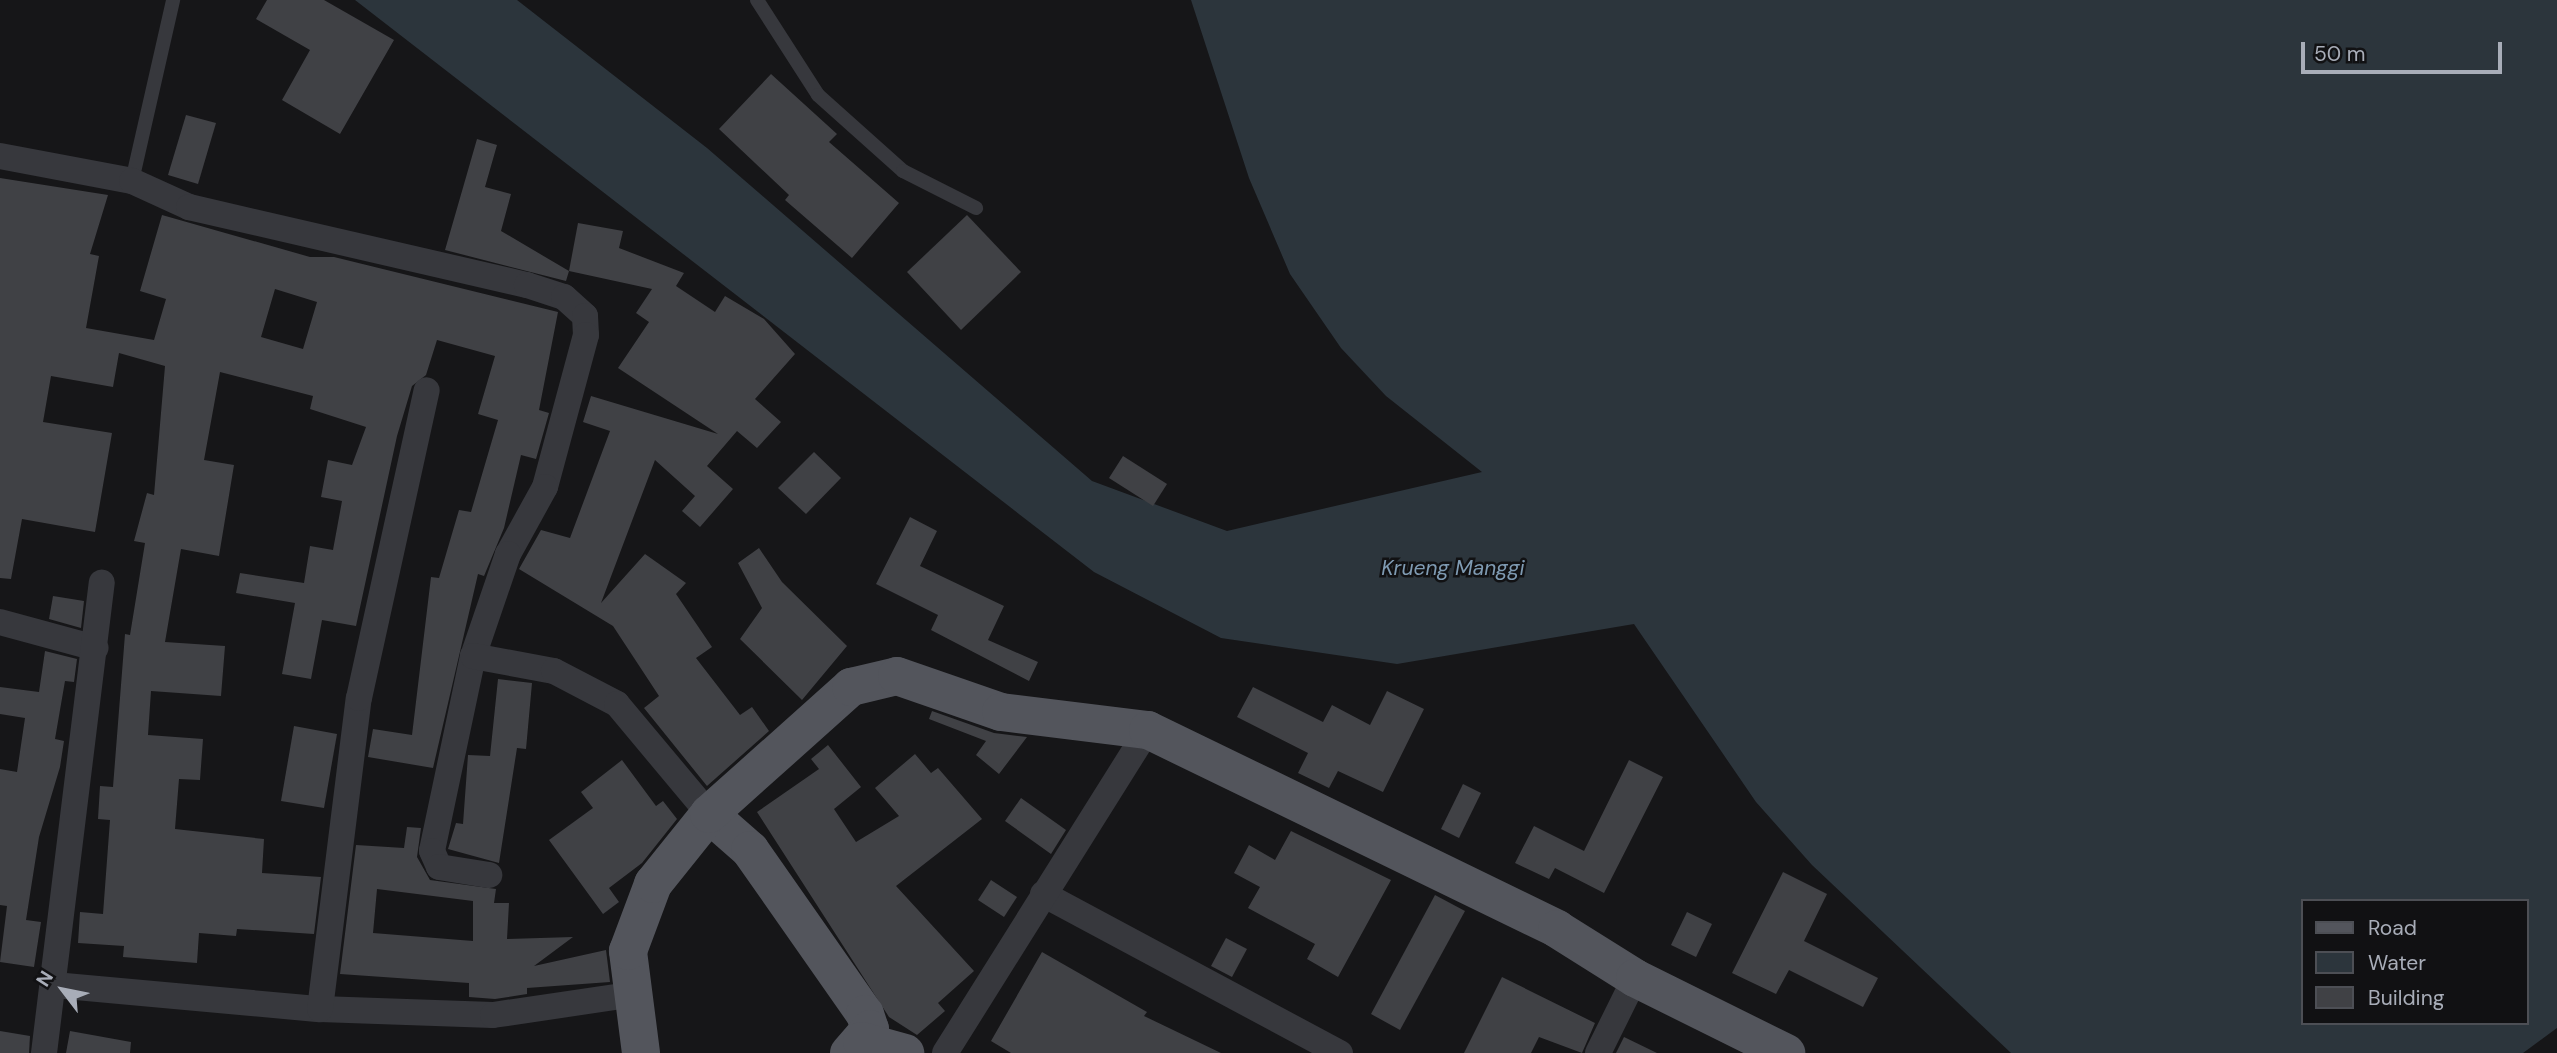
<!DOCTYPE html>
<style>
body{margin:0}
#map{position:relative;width:2557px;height:1053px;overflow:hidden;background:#161618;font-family:"DM Sans",sans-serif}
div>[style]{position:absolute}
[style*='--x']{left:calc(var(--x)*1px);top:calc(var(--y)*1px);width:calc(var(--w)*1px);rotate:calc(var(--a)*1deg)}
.water>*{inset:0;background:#2c353c}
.building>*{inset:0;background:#404145}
.lane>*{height:14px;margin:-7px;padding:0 7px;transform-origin:7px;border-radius:7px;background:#37383d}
.street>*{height:26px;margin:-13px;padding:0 13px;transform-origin:13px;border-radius:13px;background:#37383d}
.primary>*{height:38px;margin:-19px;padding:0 19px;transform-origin:19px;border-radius:19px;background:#53555c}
span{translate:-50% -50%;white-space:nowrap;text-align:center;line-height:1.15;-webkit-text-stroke:5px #111113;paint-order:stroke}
.water-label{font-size:21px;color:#7f9bb3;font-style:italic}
.legend{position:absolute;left:2301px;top:899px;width:228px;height:126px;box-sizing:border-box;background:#111113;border:2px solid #4d4f55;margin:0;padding:9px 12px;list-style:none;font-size:21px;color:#a8adb8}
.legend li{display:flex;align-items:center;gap:14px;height:35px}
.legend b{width:35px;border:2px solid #4d4f55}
.north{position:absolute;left:28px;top:955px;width:70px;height:70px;-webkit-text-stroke:5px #111113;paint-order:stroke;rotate:302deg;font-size:19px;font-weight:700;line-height:28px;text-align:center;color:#a8adb8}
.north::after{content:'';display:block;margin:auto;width:24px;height:32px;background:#a8adb8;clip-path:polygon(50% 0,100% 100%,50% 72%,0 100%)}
.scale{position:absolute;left:2301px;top:42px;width:201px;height:32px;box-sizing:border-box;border:4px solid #a8adb8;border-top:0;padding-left:9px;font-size:21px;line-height:24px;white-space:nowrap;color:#a8adb8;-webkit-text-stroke:5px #111113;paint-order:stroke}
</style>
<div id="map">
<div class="water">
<div style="clip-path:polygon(evenodd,355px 0,517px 0,707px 148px,1092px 481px,1227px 531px,1482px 472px,1386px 396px,1341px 348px,1290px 274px,1249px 178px,1191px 0,2557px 0,2557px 1028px,2523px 1053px,2011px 1053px,1812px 865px,1756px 802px,1634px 624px,1397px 664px,1221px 638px,1094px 572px,355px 0,2303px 901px,2527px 901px,2527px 1023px,2303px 1023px,2303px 901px)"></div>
</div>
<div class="building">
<div style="clip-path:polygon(267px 0,324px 0,394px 40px,340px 134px,282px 100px,310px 50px,256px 19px)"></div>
<div style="clip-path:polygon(771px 74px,837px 134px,829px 142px,899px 203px,852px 258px,785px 200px,789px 195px,719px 129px)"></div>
<div style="clip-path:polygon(186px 115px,216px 123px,198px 184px,168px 175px)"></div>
<div style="clip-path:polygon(477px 139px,497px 145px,485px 187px,511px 194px,501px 231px,569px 271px,578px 223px,623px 231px,619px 248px,684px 273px,676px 286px,715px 312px,725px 296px,764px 319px,795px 354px,755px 399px,781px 422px,757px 448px,737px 431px,707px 466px,733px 489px,700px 527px,682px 511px,695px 496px,655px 460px,601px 603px,645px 554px,686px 583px,676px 594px,712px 647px,696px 658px,740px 715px,752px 707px,769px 731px,707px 786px,644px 708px,659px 696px,613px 626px,519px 569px,541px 530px,570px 538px,610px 431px,583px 422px,591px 396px,718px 434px,618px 368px,649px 322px,636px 313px,652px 289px,569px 271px,566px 281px,445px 250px)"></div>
<div style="clip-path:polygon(evenodd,0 178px,108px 195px,90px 254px,99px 256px,86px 328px,154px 340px,166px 299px,140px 291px,162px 215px,310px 257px,334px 257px,558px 312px,539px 410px,549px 413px,536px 459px,521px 455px,504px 528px,484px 576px,478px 574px,433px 768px,368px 757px,373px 729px,412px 735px,431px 577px,439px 578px,459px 510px,471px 512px,498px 420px,478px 414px,495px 356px,437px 340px,426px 375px,412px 386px,397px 436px,356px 626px,322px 620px,311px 679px,282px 674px,295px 603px,236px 593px,240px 573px,304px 583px,310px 546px,333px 550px,342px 501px,321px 497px,328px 460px,352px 465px,366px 427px,310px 409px,313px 396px,220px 372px,204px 460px,234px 465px,219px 556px,181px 549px,165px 642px,225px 646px,221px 696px,151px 691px,148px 735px,203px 739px,200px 780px,179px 779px,175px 829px,264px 839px,262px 873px,321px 877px,314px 934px,237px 929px,236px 936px,199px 933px,197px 963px,123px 957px,124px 946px,78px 943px,80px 912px,103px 914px,110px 820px,98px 819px,100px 786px,113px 787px,125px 634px,130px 635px,145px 543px,134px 541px,147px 493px,154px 495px,165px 366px,119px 353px,113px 387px,51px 376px,43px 422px,112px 433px,95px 532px,22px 519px,11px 579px,0 578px,0 178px,275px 289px,317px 302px,303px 349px,261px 337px,275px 289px)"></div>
<div style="clip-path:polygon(967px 215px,1021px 272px,961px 330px,907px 272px)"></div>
<div style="clip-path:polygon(814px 452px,841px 478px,806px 514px,778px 488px)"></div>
<div style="clip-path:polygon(1123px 456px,1167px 484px,1153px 506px,1109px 478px)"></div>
<div style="clip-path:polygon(910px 517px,937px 531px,920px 566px,1004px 606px,988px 640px,1038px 662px,1029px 681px,931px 630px,938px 615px,876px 584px)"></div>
<div style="clip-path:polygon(759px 548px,782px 582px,847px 646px,802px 700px,740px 639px,762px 608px,738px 563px)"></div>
<div style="clip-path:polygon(53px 596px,84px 601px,81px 628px,49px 619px)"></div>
<div style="clip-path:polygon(45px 651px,77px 659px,74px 682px,65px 681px,55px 739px,64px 741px,60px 767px,39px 837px,26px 920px,41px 922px,34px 967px,0 962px,7px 906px,0 905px,0 769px,17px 772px,25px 718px,0 714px,0 687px,39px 692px)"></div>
<div style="clip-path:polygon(498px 679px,532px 683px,526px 749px,517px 748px,499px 863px,448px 849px,456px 823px,463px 824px,468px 755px,490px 756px)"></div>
<div style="clip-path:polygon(1253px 687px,1323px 722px,1332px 705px,1370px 725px,1387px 691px,1424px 709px,1383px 792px,1338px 771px,1329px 788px,1298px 773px,1308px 753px,1237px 717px)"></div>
<div style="clip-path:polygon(932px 711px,994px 733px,1027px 737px,999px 774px,976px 755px,986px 741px,929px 719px)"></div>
<div style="clip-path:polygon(294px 726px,337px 734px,324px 808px,281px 801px)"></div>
<div style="clip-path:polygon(828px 745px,861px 787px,834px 809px,856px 842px,899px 816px,875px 788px,915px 754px,931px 773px,938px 768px,982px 819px,896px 886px,974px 971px,938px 1003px,945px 1011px,917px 1035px,889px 1017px,757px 812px,819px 769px,811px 759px)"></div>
<div style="clip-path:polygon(622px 760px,656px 806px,663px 801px,677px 819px,642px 863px,609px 888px,619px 902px,603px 914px,549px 840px,593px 808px,581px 792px)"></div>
<div style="clip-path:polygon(1629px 760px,1663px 777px,1604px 893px,1555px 868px,1549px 879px,1515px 863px,1534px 826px,1584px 851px)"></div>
<div style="clip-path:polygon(1463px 784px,1481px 793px,1459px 838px,1441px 829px)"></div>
<div style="clip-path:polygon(1021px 798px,1066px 830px,1051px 854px,1005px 821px)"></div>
<div style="clip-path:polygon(evenodd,407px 827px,421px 828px,417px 857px,430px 880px,496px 889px,494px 903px,509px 903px,507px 939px,573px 937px,534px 966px,606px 950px,610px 982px,527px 988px,527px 994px,495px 999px,469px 997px,469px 983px,340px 974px,356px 845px,404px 848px,407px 827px,377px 889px,473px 901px,473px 941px,373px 933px,377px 889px)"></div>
<div style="clip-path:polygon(1291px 831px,1391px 880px,1338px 977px,1307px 959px,1315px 944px,1248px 908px,1260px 887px,1234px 873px,1249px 845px,1275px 860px)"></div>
<div style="clip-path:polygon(1783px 872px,1827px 894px,1804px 941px,1878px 978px,1863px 1007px,1789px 970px,1776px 994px,1732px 973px)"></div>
<div style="clip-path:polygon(991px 880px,1017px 897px,1004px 917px,978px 900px)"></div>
<div style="clip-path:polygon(1435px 895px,1465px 911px,1400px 1030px,1371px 1014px)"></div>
<div style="clip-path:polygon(1687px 912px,1712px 924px,1696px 957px,1671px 945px)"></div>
<div style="clip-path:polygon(1226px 938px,1247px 949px,1232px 977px,1211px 966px)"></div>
<div style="clip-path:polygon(1042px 952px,1147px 1012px,1144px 1016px,1221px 1053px,1011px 1053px,991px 1041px)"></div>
<div style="clip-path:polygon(1502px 977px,1595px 1023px,1582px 1053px,1539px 1037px,1531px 1053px,1464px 1053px)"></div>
<div style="clip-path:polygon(0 1031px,30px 1036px,29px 1053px,0 1053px)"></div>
<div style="clip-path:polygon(70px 1031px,131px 1042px,130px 1053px,66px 1053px)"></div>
<div style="clip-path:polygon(1624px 1037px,1657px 1053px,1616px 1053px)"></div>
</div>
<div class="lane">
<div style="--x:757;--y:0;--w:113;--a:57.3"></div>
<div style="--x:818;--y:95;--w:114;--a:41.8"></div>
<div style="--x:903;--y:171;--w:82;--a:26.9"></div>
<div style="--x:132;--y:181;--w:186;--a:-77.2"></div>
</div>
<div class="street">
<div style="--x:0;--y:156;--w:134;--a:10.7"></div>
<div style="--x:132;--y:181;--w:63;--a:24.5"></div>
<div style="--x:189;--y:207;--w:347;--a:13"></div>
<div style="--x:527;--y:285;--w:39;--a:18"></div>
<div style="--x:564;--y:297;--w:28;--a:42"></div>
<div style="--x:585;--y:316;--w:19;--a:87"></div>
<div style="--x:586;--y:335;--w:157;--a:105.1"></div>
<div style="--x:545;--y:487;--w:77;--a:118.9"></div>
<div style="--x:508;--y:554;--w:108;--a:108.9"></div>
<div style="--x:473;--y:656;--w:199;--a:101.9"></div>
<div style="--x:432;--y:851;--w:17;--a:66"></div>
<div style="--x:439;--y:867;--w:51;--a:9.1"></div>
<div style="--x:0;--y:622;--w:99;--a:15.2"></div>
<div style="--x:473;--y:656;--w:82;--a:10.5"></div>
<div style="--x:554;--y:671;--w:71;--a:27.6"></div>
<div style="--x:617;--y:704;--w:143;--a:50.1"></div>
<div style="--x:1043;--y:894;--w:337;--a:28.2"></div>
<div style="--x:54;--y:985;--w:267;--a:5.2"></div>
<div style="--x:320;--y:1009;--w:173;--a:2"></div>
<div style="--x:493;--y:1015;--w:137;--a:-8.4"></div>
<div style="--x:320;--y:1009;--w:313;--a:-82.9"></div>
<div style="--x:359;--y:698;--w:315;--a:-77.6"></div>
<div style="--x:44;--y:1053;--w:474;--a:-83"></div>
<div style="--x:945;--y:1053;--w:381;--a:-57.9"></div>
<div style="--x:1598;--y:1053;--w:84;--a:-63.7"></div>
</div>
<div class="primary">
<div style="--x:709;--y:814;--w:55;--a:41.3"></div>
<div style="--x:750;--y:850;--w:200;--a:55"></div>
<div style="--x:865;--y:1014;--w:16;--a:72"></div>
<div style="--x:870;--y:1029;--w:32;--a:131"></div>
<div style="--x:862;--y:1041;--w:45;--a:15.6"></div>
<div style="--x:641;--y:1053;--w:103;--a:-97.3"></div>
<div style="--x:628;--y:951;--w:72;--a:-69.5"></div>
<div style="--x:653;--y:884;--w:90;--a:-51.3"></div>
<div style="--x:709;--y:814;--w:191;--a:-41.8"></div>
<div style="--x:851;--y:687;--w:47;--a:-13.4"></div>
<div style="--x:897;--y:676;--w:110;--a:19.1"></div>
<div style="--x:1001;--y:712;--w:148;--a:7"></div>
<div style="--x:1148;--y:730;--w:455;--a:25.9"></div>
<div style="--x:1557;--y:929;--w:92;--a:32.1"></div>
<div style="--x:1635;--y:978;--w:169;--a:26.4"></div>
</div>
<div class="water-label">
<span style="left:1453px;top:568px">Krueng Manggi</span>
</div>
<ul class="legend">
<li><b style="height:9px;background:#53555c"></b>Road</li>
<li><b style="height:19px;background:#2c353c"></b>Water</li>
<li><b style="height:19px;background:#404145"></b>Building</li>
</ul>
<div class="north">N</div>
<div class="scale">50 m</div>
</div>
